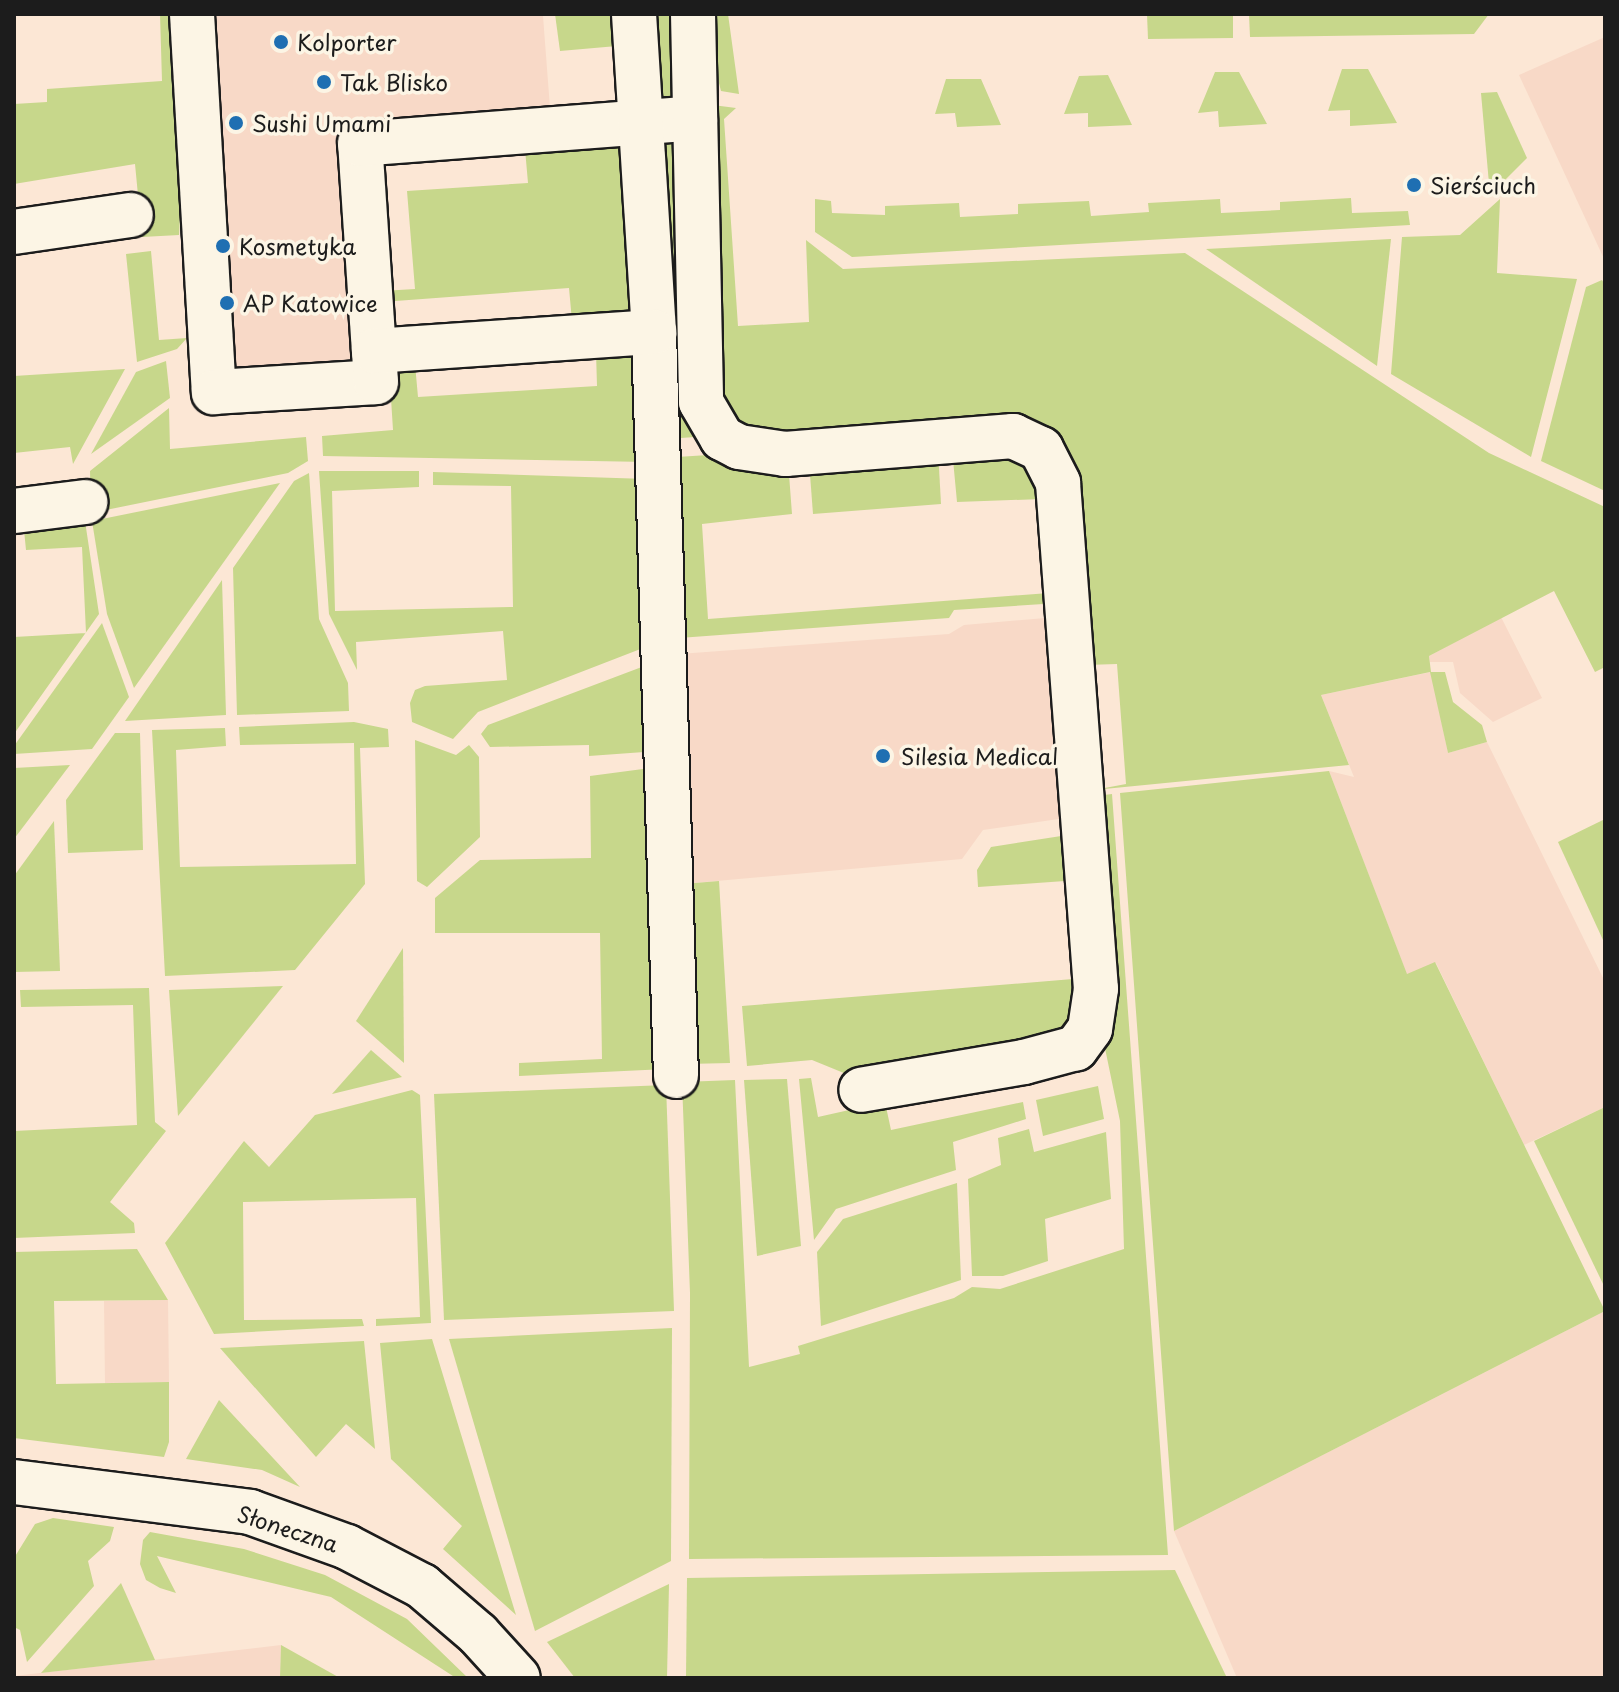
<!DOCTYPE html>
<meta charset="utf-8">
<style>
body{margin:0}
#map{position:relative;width:1619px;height:1692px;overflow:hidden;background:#fce7d5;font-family:"Playpen Sans",sans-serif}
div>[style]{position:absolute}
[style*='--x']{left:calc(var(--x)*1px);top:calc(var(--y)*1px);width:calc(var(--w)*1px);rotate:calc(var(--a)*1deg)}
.built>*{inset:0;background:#f8d9c7}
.green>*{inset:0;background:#c7d78b}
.roads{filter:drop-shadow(2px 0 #1c1c1c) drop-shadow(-2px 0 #1c1c1c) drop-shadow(0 2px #1c1c1c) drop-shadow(0 -2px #1c1c1c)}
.minor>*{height:44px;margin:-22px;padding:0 22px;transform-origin:22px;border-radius:22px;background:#fcf5e5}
.dots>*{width:22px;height:22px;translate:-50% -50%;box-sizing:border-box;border:4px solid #fcf5e5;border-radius:50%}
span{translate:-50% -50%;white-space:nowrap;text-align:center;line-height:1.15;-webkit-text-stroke:7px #fcf5e5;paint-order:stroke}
.poi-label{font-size:22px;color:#1c1c1c}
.left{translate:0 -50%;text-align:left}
.street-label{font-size:22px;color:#1c1c1c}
.frame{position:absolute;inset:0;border:16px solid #1c1c1c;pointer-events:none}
</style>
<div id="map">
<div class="built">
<div style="clip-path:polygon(198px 14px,543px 16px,551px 121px,352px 139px,368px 375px,221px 386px)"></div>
<div style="clip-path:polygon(1605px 37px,1605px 261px,1519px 75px)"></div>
<div style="clip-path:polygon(1057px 617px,1072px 817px,983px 830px,962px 859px,683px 884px,679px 654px,949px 634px,964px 625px)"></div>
<div style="clip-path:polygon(1501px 617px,1542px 698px,1493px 722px,1460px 693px,1453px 662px,1430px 662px,1429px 656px)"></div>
<div style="clip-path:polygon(1431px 672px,1448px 753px,1487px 742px,1605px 982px,1605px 1107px,1524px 1145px,1436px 963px,1407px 975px,1329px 771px,1354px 777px,1321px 695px)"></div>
<div style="clip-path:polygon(168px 1300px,169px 1382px,105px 1383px,104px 1301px)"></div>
<div style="clip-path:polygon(1605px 1311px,1605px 1678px,1237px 1678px,1174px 1531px)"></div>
<div style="clip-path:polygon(281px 1645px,280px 1678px,14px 1678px,14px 1676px)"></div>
</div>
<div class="green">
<div style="clip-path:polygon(160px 14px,177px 14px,184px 140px,179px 235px,142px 237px,135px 164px,14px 184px,14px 104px,47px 102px,47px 89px,162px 81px)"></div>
<div style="clip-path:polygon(555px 14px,616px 14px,617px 46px,560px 51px)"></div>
<div style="clip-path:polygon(644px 14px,683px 14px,685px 107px,650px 109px)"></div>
<div style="clip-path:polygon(706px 14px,728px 14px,739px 94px,721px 91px,718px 79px,709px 79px)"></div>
<div style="clip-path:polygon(1147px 14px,1233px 14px,1233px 38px,1148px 39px)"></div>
<div style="clip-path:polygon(1249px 14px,1489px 14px,1474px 34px,1250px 37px)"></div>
<div style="clip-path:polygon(1342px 69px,1368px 69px,1397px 123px,1350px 126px,1350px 110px,1328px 111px)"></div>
<div style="clip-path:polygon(1215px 72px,1239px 72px,1267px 124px,1219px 127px,1218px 111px,1198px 113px)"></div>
<div style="clip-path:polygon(1108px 75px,1132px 125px,1088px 127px,1088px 113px,1064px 114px,1079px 76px)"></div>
<div style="clip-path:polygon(946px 79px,981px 79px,1001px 125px,957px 127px,955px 113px,935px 114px)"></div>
<div style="clip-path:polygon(1497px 92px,1527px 158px,1490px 195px,1481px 93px)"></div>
<div style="clip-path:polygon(705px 104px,736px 108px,724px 119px,738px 326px,809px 322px,806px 240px,843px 269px,1185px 253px,1489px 453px,1605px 507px,1605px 667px,1595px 672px,1554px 591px,1429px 656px,1431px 672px,1445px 672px,1453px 702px,1482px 725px,1487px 742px,1448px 753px,1430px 672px,1321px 695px,1349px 765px,1094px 790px,1126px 784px,1117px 664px,1086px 665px,1042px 439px,743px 437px,716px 411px)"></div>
<div style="clip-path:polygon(685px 134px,695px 437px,667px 439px,654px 135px)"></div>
<div style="clip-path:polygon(632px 141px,643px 317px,572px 321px,569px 288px,382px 302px,382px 291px,415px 289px,407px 191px,528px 183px,525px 149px)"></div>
<div style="clip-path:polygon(1351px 198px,1352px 213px,1408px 211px,1410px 225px,852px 257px,815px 232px,815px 199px,831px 201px,832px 213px,885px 215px,885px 206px,959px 203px,960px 217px,1018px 214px,1018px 204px,1089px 201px,1091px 216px,1149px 212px,1148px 203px,1220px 199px,1221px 213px,1280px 210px,1280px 202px)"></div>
<div style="clip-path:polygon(1500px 199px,1497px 273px,1577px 279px,1531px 457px,1391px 374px,1402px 237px,1460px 235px)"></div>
<div style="clip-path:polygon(1391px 239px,1377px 366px,1206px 249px)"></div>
<div style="clip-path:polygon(151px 251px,159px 340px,187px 338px,177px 349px,137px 362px,126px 254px)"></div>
<div style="clip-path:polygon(1602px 280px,1605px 285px,1605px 491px,1541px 461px,1586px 287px)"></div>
<div style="clip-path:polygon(643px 349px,648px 462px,323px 456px,322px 436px,393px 430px,389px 367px,415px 364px,418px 397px,597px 386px,596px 352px)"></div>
<div style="clip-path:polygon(166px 361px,170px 398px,91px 454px,136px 372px)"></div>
<div style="clip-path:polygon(125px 369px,73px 464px,70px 447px,14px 453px,14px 376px)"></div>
<div style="clip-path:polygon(169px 408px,170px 449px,306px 437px,308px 461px,288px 473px,91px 513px,90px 471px)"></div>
<div style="clip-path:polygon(952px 449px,1035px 454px,1059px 603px,954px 610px,949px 618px,679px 638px,677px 457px,739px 453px,788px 461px,792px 514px,702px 524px,708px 619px,1049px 593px,1042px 499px,957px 502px)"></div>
<div style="clip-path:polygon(938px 450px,941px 504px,813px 514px,809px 461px)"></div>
<div style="clip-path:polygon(319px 471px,419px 471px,419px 487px,332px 491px,335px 611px,513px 607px,511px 486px,433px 485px,433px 472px,647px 479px,656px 643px,478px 712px,453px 739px,412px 722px,410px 703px,415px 690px,425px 686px,507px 680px,503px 631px,356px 642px,357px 670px,329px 614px)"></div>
<div style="clip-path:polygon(309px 473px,319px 619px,348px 683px,349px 711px,237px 715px,233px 568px,294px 481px)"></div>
<div style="clip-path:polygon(280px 483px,134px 688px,107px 614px,92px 521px)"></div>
<div style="clip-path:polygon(85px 521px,99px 614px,14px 734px,14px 637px,86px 633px,82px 547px,26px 550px,24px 530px)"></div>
<div style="clip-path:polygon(222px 580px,226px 715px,125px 721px)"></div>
<div style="clip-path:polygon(102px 623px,129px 697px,92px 749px,14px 754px,14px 746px)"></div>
<div style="clip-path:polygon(655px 662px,658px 751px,589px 756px,589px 745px,490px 747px,481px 734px,488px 725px)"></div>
<div style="clip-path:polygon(354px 722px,388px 729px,389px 747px,360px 748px,365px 884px,295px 970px,165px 976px,152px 730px,225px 728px,226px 746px,176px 750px,180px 867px,356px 864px,354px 743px,240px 745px,239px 727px)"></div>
<div style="clip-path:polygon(115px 733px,140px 733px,143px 850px,68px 853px,66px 800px)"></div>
<div style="clip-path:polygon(415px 740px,456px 755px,469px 745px,479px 757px,480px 837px,427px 887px,417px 881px)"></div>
<div style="clip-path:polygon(70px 765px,14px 839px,14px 768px)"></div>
<div style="clip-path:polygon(658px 767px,666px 1069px,519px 1076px,519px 1063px,602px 1059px,600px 933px,435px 933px,435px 898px,480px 860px,591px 858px,590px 776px)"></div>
<div style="clip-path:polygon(1329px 771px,1407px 974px,1435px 962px,1605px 1311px,1174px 1531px,1120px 793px)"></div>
<div style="clip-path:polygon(1112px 794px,1168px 1555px,689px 1559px,690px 1293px,682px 1082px,735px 1080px,749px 1367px,800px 1354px,798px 1346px,954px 1298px,972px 1287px,1000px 1289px,1124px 1249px,1120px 1121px,1100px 1024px,1088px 797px)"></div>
<div style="clip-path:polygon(1605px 819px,1605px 939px,1603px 940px,1558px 842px)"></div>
<div style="clip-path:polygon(54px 821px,60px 971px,14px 972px,14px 876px)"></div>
<div style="clip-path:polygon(1074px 834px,1079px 1026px,861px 1080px,812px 1060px,747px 1066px,742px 1006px,1073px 979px,1065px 881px,978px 887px,977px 870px,991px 847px)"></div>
<div style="clip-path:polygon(719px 881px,730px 1063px,687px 1064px,683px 884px)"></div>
<div style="clip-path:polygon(403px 948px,404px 1063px,356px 1021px)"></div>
<div style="clip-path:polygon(283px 986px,178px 1116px,169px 990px)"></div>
<div style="clip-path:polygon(149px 988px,155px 1122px,166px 1131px,110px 1202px,134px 1223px,135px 1233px,14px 1238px,14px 1131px,137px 1125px,133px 1005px,21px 1007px,20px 990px)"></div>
<div style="clip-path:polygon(371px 1050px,402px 1077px,332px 1094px)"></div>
<div style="clip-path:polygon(811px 1078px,818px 1117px,885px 1102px,891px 1130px,1023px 1102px,1026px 1119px,953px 1142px,956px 1170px,836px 1209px,814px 1240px,799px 1079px)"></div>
<div style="clip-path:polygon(787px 1079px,801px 1246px,757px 1256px,744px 1080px)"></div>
<div style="clip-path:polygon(666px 1085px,674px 1311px,444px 1320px,434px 1094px)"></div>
<div style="clip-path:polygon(1098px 1086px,1104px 1119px,1043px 1136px,1036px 1100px)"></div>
<div style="clip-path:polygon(412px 1090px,420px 1095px,431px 1323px,376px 1326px,376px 1319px,420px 1317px,416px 1198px,243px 1202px,244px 1320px,362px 1319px,364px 1326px,214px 1334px,165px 1243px,244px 1141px,269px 1167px,315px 1115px)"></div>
<div style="clip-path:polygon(1605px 1107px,1605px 1288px,1534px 1141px)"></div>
<div style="clip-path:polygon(1029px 1129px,1034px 1152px,1106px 1132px,1111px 1199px,1045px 1219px,1048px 1261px,1003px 1276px,972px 1276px,968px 1179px,1001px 1165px,998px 1138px)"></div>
<div style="clip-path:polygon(957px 1183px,961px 1280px,821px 1326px,817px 1252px,843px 1219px)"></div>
<div style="clip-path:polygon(137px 1249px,168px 1300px,54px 1301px,56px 1384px,169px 1382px,169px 1442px,164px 1457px,14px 1438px,14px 1252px)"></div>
<div style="clip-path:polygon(672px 1328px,671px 1561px,535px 1631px,449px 1339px)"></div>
<div style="clip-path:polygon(432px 1339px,516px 1615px,443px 1549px,462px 1526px,391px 1459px,380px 1343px)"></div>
<div style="clip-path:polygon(364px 1341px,375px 1449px,346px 1424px,316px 1457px,220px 1348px)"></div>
<div style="clip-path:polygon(219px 1400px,300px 1487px,262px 1470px,186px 1459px)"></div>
<div style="clip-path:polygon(53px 1518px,114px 1527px,110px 1541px,88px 1561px,94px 1586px,27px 1662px,20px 1630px,14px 1627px,14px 1558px,35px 1524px)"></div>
<div style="clip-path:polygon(150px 1532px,244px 1549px,325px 1575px,407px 1619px,468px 1678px,456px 1678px,331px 1597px,157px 1556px,176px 1593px,160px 1588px,146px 1580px,140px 1564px,143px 1540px)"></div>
<div style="clip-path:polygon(1175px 1570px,1227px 1678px,686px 1678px,687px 1578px)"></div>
<div style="clip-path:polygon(121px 1583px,155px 1660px,41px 1673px)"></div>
<div style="clip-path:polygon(669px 1584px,667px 1678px,575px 1678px,547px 1642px)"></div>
<div style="clip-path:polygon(281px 1645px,340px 1678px,280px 1678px)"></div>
</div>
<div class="roads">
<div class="minor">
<div style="--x:192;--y:14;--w:379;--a:86.7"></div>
<div style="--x:214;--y:392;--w:162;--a:-3.5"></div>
<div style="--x:376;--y:382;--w:239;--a:-93.8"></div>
<div style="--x:360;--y:144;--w:336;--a:-4.4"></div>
<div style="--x:634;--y:14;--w:319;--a:86.4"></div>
<div style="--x:654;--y:332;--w:744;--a:88.31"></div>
<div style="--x:693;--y:14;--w:388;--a:88.8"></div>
<div style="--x:701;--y:402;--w:42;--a:59.7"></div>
<div style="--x:722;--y:438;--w:19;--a:28"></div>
<div style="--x:739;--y:447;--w:47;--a:8.7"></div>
<div style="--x:785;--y:454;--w:229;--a:-4.5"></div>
<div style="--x:1013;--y:436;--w:31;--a:25"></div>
<div style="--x:1041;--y:449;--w:38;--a:63"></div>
<div style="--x:1058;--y:483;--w:507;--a:85.71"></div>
<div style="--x:1096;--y:989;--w:40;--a:98.5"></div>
<div style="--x:1090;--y:1029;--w:24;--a:126"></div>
<div style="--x:1076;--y:1048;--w:54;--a:164.9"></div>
<div style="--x:1024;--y:1062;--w:165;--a:170.3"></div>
<div style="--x:14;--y:232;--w:118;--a:-8.3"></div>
<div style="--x:374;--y:351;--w:281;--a:-3.9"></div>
<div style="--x:14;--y:511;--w:72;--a:-7.2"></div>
<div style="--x:14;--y:1482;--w:238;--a:7.2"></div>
<div style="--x:250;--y:1512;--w:103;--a:19.8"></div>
<div style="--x:347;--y:1547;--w:85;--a:27.5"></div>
<div style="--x:422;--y:1586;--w:74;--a:40.6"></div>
<div style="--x:478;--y:1634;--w:59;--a:47.7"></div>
</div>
</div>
<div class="dots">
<div style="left:281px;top:42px;background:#1f6fb2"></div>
<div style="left:324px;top:82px;background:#1f6fb2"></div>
<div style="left:236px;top:123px;background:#1f6fb2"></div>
<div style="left:1414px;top:185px;background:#1f6fb2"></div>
<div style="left:223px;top:246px;background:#1f6fb2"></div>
<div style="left:227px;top:303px;background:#1f6fb2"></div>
<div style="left:883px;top:756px;background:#1f6fb2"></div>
</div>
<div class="poi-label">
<span class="left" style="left:297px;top:42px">Kolporter</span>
<span class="left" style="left:340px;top:82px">Tak Blisko</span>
<span class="left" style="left:252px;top:123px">Sushi Umami</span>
<span class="left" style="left:1430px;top:185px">Sierściuch</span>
<span class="left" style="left:239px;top:246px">Kosmetyka</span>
<span class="left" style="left:243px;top:303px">AP Katowice</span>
<span class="left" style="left:901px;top:756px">Silesia Medical</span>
</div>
<div class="street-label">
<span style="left:288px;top:1528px;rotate:18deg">Słoneczna</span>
</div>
<div class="frame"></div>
</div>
